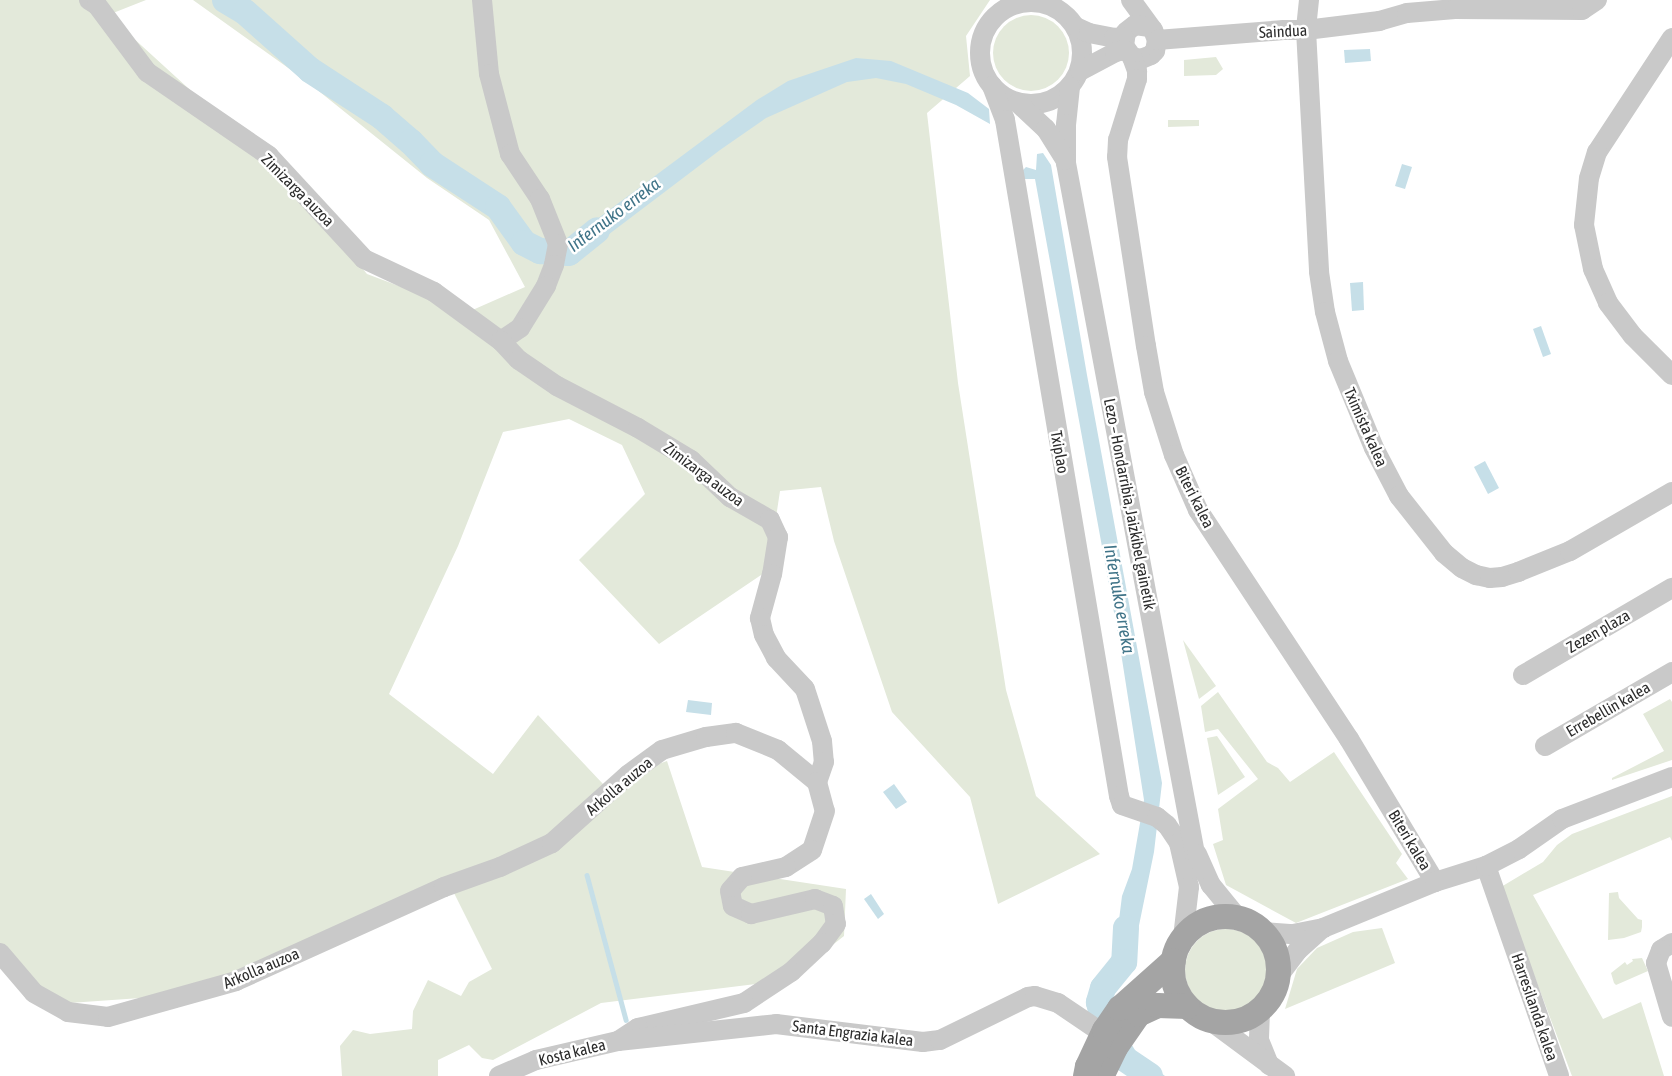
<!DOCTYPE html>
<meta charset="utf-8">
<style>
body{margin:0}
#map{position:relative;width:1672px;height:1076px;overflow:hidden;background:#fff;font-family:"Asap Condensed",sans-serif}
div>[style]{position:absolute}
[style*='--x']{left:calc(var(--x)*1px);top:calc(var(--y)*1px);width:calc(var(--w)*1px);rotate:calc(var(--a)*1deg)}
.green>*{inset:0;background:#e3e9da}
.round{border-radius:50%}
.water>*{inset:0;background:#c6dfe8}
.stream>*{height:4.5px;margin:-2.25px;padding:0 2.25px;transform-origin:2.25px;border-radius:2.25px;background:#c6dfe8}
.river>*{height:26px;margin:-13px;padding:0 13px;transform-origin:13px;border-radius:13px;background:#c6dfe8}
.minor>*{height:20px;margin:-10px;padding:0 10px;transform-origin:10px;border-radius:10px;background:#c9c9c9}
.minor>.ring{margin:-10px;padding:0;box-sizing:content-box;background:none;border:20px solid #c9c9c9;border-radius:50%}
.major>*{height:25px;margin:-12.5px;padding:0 12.5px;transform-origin:12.5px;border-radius:12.5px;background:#a4a4a4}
.major>.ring{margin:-12.5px;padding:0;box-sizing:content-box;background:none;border:25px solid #a4a4a4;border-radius:50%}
span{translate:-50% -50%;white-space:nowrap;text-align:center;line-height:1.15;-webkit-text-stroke:5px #fff;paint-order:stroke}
.street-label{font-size:16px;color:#2c2c2c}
.water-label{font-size:18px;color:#407488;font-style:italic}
</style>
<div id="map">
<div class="green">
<div style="clip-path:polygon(0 0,146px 0,108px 15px,289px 180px,367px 274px,468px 312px,525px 287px,489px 220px,427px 178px,305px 80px,193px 0,990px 0,966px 36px,970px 76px,927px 113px,958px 383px,1006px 690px,1036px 796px,1100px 854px,998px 904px,970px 797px,892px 712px,834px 541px,821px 487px,780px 491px,772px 544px,764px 573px,659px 644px,579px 560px,645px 494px,622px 445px,569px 419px,503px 432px,458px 546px,389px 694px,493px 774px,538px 715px,603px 784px,667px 761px,702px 867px,846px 889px,844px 936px,788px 980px,601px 1003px,493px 1060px,482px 1058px,469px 1045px,438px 1060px,438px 1076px,342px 1076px,340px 1046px,353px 1030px,370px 1034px,412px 1029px,413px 1011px,428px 980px,461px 996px,469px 982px,492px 969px,451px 887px,236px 982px,155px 997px,55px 1004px,0 956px)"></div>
<div class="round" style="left:993px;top:15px;width:76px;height:76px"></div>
<div style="clip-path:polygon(1216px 57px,1223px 69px,1216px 75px,1184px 76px,1184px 60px)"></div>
<div style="clip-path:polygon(1168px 120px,1199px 120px,1199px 126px,1168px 127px)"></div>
<div style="clip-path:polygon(1183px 640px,1216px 686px,1199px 699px)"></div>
<div style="clip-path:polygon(1218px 692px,1267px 762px,1278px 768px,1290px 782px,1334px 752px,1402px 854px,1396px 863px,1408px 879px,1296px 923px,1226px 885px,1213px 844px,1223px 840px,1218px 809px,1258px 779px,1218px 729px,1205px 732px,1201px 706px)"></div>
<div style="clip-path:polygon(1670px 699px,1672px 702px,1672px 760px,1612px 780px,1612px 778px,1664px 751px,1643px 714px)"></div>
<div style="clip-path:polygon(1217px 736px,1245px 777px,1218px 795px,1207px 738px)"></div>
<div style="clip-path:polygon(1672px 796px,1672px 841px,1670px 837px,1533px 895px,1603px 1019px,1641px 1002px,1664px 1076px,1572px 1076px,1501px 887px,1543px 862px,1557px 845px,1572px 834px)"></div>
<div style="clip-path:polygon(1618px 892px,1619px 898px,1638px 919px,1642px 920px,1642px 927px,1641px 932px,1624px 938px,1608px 940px,1609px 893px)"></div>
<div style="clip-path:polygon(1382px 928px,1395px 963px,1285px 1009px,1297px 969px,1317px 948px,1353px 932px)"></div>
<div class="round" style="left:1185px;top:929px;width:82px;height:82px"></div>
<div style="clip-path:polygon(1642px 958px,1648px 971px,1616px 985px,1614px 983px,1611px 973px,1625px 962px,1627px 965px,1633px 961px,1632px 959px)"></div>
</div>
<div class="water">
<div style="clip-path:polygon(1370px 49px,1371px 61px,1345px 63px,1344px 50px)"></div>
<div style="clip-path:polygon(856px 58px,891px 61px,968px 93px,989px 109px,990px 124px,956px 105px,906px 84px,876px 78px,847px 82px,766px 118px,720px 150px,596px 244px,569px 253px,589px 225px,757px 100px,788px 81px)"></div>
<div style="clip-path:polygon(1043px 153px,1051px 165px,1087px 375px,1162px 783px,1154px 852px,1134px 950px,1129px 965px,1120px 959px,1118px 928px,1122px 896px,1132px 869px,1144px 800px,1119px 640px,1035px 179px,1024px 179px,1021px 172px,1026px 167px,1036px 170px,1037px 154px)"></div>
<div style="clip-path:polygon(1402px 164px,1412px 167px,1405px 189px,1395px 186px)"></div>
<div style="clip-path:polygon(1363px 282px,1364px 310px,1352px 311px,1350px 283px)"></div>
<div style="clip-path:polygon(1541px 326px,1551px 354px,1543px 357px,1533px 329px)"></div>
<div style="clip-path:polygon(1485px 461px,1499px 488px,1488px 494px,1474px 467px)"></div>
<div style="clip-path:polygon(688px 700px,712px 703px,711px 715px,686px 712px)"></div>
<div style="clip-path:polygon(894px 784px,907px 802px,896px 809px,883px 792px)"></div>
<div style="clip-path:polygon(871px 894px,884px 914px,878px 919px,864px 899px)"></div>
<div style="clip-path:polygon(1130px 1051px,1161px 1073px,1165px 1076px,1138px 1076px,1121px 1066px)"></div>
</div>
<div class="stream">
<div style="--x:587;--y:875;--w:150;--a:74.9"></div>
</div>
<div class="river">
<div style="--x:225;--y:0;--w:23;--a:31"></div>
<div style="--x:245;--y:12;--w:87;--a:41.7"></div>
<div style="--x:310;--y:70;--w:86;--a:33.1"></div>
<div style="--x:382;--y:117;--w:38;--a:41"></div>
<div style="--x:411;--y:142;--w:30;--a:46"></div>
<div style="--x:432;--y:164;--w:79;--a:33.1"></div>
<div style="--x:498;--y:207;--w:44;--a:54.2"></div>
<div style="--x:524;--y:243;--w:18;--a:27"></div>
<div style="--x:540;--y:251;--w:29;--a:4"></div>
<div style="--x:569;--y:253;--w:36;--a:-39"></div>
<div style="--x:1126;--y:928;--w:34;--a:93"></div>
<div style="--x:1124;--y:962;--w:33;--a:129"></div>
<div style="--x:1103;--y:988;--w:15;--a:106"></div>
<div style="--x:1099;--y:1002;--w:24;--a:78"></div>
<div style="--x:1104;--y:1025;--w:40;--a:58"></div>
<div style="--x:1125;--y:1059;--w:30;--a:34"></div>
</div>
<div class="minor">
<div style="--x:89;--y:0;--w:9;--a:32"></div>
<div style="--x:97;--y:5;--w:84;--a:53.3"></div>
<div style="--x:147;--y:72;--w:148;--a:34.5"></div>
<div style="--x:269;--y:156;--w:140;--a:47.3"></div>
<div style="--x:364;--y:259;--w:77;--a:25.2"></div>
<div style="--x:434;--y:292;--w:83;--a:36.2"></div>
<div style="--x:482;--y:0;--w:74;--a:84.6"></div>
<div style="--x:489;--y:74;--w:83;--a:75.3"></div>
<div style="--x:510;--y:154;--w:54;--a:56.3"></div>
<div style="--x:540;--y:199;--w:48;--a:68.2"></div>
<div style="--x:558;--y:244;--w:21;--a:101"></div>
<div style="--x:554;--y:265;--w:22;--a:111"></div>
<div style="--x:546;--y:286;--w:49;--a:121.8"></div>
<div style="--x:520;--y:328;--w:23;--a:146"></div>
<div style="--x:501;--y:341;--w:26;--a:47"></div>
<div style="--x:519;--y:360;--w:46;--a:34.4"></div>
<div style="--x:557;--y:386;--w:91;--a:27.4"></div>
<div style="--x:638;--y:428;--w:62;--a:31.1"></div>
<div style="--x:691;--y:460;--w:54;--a:43.5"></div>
<div style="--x:730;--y:497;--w:46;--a:29.9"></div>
<div style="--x:770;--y:520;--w:19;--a:65"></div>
<div style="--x:778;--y:537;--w:37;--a:99"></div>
<div style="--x:772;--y:574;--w:46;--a:105.3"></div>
<div style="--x:760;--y:618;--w:17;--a:77"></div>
<div style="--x:764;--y:635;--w:26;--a:62"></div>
<div style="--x:776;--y:658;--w:42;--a:46.9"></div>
<div style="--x:805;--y:689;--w:55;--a:71.9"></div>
<div style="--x:822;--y:741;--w:21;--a:85"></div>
<div style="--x:824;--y:762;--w:21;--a:109"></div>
<div style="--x:1131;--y:0;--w:37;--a:54"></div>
<div style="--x:1153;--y:30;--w:11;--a:68"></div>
<div style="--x:1157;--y:40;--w:11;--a:100"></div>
<div style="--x:1155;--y:51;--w:6;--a:135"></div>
<div style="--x:1151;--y:55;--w:11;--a:158"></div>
<div style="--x:1141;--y:59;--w:9;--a:-167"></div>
<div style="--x:1132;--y:57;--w:14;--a:-126"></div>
<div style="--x:1124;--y:46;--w:14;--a:-82"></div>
<div style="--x:1126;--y:32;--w:11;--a:-38"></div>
<div style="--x:1135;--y:25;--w:15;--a:8"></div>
<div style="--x:1309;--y:0;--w:30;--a:96"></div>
<div style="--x:1306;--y:30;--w:242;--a:86.9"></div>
<div style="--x:1319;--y:272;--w:40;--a:81.5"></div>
<div style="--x:1325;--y:312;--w:51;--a:75.1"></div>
<div style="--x:1338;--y:361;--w:94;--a:67.5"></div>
<div style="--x:1374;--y:448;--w:54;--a:62.5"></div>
<div style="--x:1399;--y:496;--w:73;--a:51.7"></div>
<div style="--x:1444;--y:553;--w:23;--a:40"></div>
<div style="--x:1462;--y:568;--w:16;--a:27"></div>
<div style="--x:1476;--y:575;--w:14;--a:12"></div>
<div style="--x:1490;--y:578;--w:12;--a:-5"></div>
<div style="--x:1502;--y:577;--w:17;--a:-17"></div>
<div style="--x:1518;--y:572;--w:56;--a:-22"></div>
<div style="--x:1570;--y:551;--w:118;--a:-30"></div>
<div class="ring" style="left:980px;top:2px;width:82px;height:82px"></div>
<div style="--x:1076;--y:27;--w:14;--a:25"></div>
<div style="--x:1089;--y:33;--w:25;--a:11"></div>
<div style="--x:1114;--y:38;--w:9;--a:-6"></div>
<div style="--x:1672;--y:38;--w:136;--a:123.3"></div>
<div style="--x:1597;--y:152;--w:27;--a:107"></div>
<div style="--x:1589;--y:178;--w:47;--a:96.1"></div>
<div style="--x:1584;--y:225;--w:45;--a:78.4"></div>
<div style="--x:1593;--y:269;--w:37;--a:66"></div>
<div style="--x:1608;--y:303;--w:41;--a:52.9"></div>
<div style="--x:1633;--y:336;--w:55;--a:45"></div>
<div style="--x:1157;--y:40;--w:127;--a:-4.5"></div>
<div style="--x:1284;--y:30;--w:22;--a:0"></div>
<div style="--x:1306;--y:30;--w:74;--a:-7"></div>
<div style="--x:1379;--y:21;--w:29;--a:-16"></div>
<div style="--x:1407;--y:13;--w:48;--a:-4.8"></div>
<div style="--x:1455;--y:9;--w:127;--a:0.5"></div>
<div style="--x:1582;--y:10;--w:18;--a:-34"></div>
<div style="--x:1132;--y:57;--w:15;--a:70"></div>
<div style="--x:1137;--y:71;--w:8;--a:90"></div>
<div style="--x:1137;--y:79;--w:64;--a:107.3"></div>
<div style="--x:1118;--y:140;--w:17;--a:93"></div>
<div style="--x:1117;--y:157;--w:191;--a:81.3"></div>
<div style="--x:1146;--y:346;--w:47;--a:80.1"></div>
<div style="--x:1154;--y:392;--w:66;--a:72.4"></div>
<div style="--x:1174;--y:455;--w:60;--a:66.4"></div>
<div style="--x:1198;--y:510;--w:274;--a:56.6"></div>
<div style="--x:1349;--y:739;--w:167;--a:59"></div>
<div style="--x:1080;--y:71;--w:40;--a:-28"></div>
<div style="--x:1115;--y:52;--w:10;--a:-11"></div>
<div style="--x:992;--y:86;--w:36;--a:69"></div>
<div style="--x:1005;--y:120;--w:686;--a:80.43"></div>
<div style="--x:1119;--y:796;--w:9;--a:72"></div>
<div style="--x:1122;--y:805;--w:37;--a:19"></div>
<div style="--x:1157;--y:817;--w:13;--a:39"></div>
<div style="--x:1167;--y:825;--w:22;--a:56"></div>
<div style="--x:1179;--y:843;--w:45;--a:77.2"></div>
<div style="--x:1189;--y:887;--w:50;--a:96.8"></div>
<div style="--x:1070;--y:87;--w:37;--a:96"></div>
<div style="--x:1066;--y:124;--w:39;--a:90"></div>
<div style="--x:1066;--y:163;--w:719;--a:79.42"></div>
<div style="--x:1018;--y:103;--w:38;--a:43"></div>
<div style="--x:1046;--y:129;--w:36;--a:58"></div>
<div style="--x:1523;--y:675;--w:173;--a:-30.3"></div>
<div style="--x:1545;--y:746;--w:147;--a:-30.2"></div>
<div style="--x:1197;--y:854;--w:34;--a:66"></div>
<div style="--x:1211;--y:885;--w:41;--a:50.9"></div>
<div style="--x:1486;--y:866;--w:222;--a:70.8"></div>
<div style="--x:1262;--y:932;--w:31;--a:4"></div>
<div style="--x:1293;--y:934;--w:31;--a:-11"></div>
<div style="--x:1323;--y:928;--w:121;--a:-22.3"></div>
<div style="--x:1435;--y:882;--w:53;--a:-17.4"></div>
<div style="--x:1486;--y:866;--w:37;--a:-27"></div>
<div style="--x:1519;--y:849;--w:52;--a:-34.9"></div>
<div style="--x:1562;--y:819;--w:118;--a:-20.9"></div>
<div style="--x:1672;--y:943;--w:13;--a:148"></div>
<div style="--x:1661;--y:950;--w:14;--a:111"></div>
<div style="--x:1656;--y:963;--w:56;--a:73.5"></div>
<div style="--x:0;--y:953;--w:52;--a:49.6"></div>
<div style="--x:34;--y:993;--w:39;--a:29"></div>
<div style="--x:68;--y:1012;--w:40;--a:7.1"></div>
<div style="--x:108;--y:1017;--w:133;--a:-15.7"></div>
<div style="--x:236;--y:981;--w:228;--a:-24.3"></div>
<div style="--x:444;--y:887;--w:59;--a:-19.7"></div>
<div style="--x:500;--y:867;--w:57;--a:-24.8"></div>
<div style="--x:552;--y:843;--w:103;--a:-41.9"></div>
<div style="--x:629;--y:774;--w:41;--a:-36"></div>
<div style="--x:662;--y:750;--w:46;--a:-16.5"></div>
<div style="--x:706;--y:737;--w:30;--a:-8"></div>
<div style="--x:736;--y:733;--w:45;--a:22"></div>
<div style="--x:778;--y:750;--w:50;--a:39.4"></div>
<div style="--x:817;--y:782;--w:30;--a:75"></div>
<div style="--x:825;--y:811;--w:41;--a:108.4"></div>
<div style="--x:812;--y:850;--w:31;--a:147"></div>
<div style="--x:786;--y:867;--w:45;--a:167.2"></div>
<div style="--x:742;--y:877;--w:18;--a:131"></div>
<div style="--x:730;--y:891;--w:15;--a:79"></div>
<div style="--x:733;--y:906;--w:20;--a:24"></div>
<div style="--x:751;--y:914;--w:66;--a:-13.2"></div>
<div style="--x:815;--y:899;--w:19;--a:21"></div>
<div style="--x:833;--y:906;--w:18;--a:81"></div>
<div style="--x:836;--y:924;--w:24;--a:126"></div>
<div style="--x:822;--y:943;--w:42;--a:136.9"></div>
<div style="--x:791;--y:972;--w:56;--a:146.6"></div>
<div style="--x:744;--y:1003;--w:109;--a:166.7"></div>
<div style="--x:638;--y:1028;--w:24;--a:147"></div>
<div style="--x:1277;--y:978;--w:34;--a:-53"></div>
<div style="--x:1297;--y:951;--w:31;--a:-42"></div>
<div style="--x:1260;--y:1010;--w:30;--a:92"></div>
<div style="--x:1259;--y:1040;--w:27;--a:68"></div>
<div style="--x:1208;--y:1019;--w:96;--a:36.5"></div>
<div style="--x:499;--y:1076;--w:40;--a:-23.4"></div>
<div style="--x:536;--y:1060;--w:84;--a:-13"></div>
<div style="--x:618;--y:1041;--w:159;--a:-6.1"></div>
<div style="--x:776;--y:1024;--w:148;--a:7"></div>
<div style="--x:923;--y:1042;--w:17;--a:-7"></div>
<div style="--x:940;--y:1040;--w:98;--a:-26"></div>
<div style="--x:1028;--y:997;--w:7;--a:-8"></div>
<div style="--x:1035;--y:996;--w:24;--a:17"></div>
<div style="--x:1058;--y:1003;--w:48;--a:34"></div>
<div style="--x:1098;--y:1030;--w:20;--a:-9"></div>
</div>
<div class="major">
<div class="ring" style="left:1172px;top:916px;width:81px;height:81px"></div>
<div style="--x:1103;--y:1072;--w:28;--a:-64"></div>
<div style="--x:1115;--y:1047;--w:40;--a:-55.1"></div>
<div style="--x:1138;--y:1014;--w:21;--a:-25"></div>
<div style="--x:1157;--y:1005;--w:30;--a:2"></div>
<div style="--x:1085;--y:1076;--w:10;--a:-79"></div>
<div style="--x:1087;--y:1066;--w:40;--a:-65"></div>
<div style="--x:1104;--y:1030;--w:27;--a:-56"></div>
<div style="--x:1119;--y:1008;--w:72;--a:-41.6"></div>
</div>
<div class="street-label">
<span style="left:1283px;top:31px;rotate:-3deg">Saindua</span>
<span style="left:298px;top:190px;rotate:45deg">Zimizarga auzoa</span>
<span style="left:1366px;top:427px;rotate:66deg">Tximista kalea</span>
<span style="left:1060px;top:452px;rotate:80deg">Txiplao</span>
<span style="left:704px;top:474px;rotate:37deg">Zimizarga auzoa</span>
<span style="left:1195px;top:497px;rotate:63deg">Biteri kalea</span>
<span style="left:1130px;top:504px;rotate:79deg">Lezo – Hondarribia, Jaizkibel gainetik</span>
<span style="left:1598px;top:631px;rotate:-30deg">Zezen plaza</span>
<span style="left:1608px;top:709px;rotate:-30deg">Errebellin kalea</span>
<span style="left:619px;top:786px;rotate:-40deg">Arkolla auzoa</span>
<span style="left:1410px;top:840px;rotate:59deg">Biteri kalea</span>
<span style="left:261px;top:968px;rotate:-23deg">Arkolla auzoa</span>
<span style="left:1535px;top:1007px;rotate:71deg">Harresilanda kalea</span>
<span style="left:853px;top:1033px;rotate:7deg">Santa Engrazia kalea</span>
<span style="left:572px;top:1052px;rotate:-14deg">Kosta kalea</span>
</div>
<div class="water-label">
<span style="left:614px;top:215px;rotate:-37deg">Infernuko erreka</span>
<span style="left:1119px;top:599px;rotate:80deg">Infernuko erreka</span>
</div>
</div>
